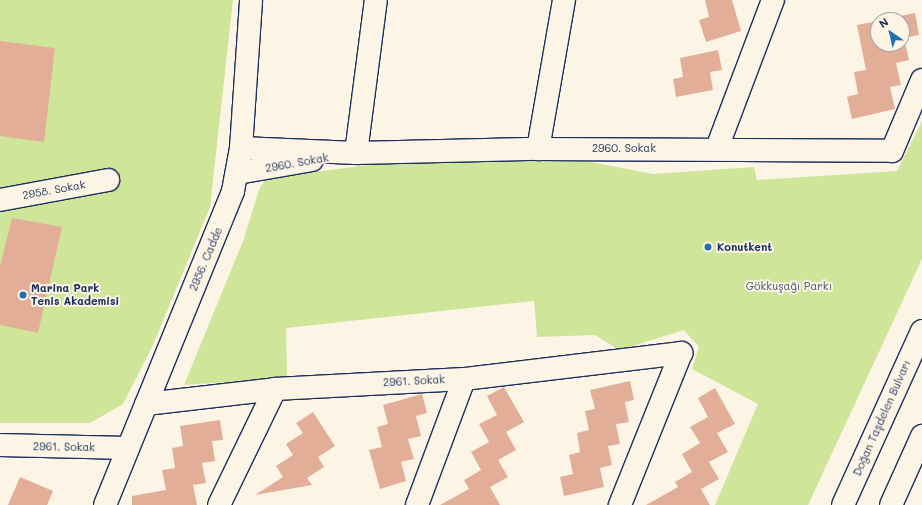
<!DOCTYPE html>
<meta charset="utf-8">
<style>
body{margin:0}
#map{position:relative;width:922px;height:505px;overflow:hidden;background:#fcf5e5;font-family:Mali,sans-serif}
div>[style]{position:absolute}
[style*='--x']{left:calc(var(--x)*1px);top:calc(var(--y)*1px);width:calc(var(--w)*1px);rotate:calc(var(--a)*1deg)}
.green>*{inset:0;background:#cee59a}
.building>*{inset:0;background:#e3ae98}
.roads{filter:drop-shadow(1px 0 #1b2f5e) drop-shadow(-1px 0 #1b2f5e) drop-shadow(0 1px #1b2f5e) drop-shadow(0 -1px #1b2f5e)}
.minor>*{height:22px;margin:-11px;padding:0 11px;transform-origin:11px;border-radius:11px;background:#fcf5e5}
.major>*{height:22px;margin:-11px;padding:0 11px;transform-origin:11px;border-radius:11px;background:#fcf5e5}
.dots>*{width:11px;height:11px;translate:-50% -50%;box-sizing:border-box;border:2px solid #fcf5e5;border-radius:50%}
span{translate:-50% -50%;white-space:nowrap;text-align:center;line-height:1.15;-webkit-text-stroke:4px #fcf5e5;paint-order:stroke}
.street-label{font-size:11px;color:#1b2f5e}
.poi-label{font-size:11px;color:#1b2f5e;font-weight:700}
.left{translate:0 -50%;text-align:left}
.park-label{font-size:11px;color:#3f536a}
.north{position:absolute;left:870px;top:12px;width:40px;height:40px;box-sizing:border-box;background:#fcf5e5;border:1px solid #a2a6af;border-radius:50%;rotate:326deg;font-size:11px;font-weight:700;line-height:16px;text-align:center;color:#1b2f5e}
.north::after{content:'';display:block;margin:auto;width:14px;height:18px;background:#1f6fb2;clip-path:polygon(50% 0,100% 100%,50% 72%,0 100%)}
</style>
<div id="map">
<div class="green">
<div style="clip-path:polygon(0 0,233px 0,210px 207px,153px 345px,123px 404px,90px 423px,0 423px)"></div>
<div style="clip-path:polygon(922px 121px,922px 259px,808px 505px,715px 505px,758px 404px,692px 369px,699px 347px,684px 330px,619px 350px,595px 335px,537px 337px,534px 301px,286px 328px,287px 378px,184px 385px,243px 241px,260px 187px,267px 178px,408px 160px,554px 155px,653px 174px,754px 167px,757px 180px,897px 171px)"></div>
</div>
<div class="building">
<div style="clip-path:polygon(705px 0,732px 0,741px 31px,706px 42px,699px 20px,709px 17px)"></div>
<div style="clip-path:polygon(915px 13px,919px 35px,904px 38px,909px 60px,896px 63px,901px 85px,890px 87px,895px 109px,852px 119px,847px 97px,858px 94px,854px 72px,866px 70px,857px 25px,878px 21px,878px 44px,902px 44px,902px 20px,881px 20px)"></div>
<div style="clip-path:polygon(0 41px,55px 48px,44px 142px,0 136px)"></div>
<div style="clip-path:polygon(718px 50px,722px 70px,710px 72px,713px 90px,676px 97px,673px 79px,683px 77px,680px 58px)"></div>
<div style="clip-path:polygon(12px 218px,62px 227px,38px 333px,0 325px,0 266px)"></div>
<div style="clip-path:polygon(630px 381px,634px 400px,625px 402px,629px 422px,616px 424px,620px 444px,608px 446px,612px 465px,600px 468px,604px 487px,564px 496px,560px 477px,573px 474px,569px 455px,580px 452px,577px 433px,589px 430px,585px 411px,595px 409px,590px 390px)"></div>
<div style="clip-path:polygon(504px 387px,524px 422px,506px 432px,516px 450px,498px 460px,508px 477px,490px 487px,500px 505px,440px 505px,469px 489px,464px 480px,481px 470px,471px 452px,489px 442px,479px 424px,497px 415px,487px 396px)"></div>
<div style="clip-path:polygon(715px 388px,735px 424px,717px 433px,728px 452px,709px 462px,719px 479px,701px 489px,710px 505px,646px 505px,678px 487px,675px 482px,692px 472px,682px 454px,700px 443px,690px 427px,708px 417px,698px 398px)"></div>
<div style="clip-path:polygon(422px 394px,427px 413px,416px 416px,421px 436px,408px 439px,414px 459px,401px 462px,406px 481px,380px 489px,369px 450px,382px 447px,377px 427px,388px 424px,383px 405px)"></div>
<div style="clip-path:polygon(313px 412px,335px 446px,318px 457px,324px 467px,307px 478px,312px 485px,255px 495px,283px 477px,276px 466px,293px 455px,286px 444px,303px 433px,296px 423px)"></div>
<div style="clip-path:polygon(220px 420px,223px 440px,212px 441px,215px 461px,202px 463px,206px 483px,193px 485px,197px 505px,132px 505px,132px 496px,166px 490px,162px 470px,175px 468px,172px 448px,183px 446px,180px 426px)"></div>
<div style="clip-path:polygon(20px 477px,53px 491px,47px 505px,8px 505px)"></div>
</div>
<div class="roads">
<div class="minor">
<div style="--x:241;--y:148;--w:115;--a:2.5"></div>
<div style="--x:356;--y:153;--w:182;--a:-1.3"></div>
<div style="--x:538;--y:149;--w:354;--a:0.3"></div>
<div style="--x:892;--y:151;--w:77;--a:-67.1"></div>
<div style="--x:717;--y:148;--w:158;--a:-69.3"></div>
<div style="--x:538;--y:149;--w:151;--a:-80.1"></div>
<div style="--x:356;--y:153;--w:154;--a:-82.6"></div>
<div style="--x:237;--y:173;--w:76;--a:-9.8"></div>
<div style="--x:0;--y:200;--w:110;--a:-10.5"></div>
<div style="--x:146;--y:404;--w:130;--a:-6.6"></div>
<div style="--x:275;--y:389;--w:189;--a:-3"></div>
<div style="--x:464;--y:379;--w:219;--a:-6.8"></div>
<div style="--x:681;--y:353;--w:164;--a:111.9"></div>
<div style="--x:0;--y:445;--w:128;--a:1.3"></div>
<div style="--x:105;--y:505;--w:339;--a:-67.8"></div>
<div style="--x:233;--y:191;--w:44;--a:-79.5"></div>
<div style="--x:241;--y:148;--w:148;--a:-86.1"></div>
<div style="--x:219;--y:505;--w:129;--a:-64.2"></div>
<div style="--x:417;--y:505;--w:134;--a:-69.5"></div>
</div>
<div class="major">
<div style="--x:843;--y:505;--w:191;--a:-65.6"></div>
<div style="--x:891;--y:505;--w:76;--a:-65.8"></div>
</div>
</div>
<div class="dots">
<div style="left:708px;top:247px;background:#1f6fb2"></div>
<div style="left:23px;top:295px;background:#1f6fb2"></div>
</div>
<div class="street-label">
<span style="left:624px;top:148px">2960. Sokak</span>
<span style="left:297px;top:163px;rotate:-10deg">2960. Sokak</span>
<span style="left:54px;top:190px;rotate:-10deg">2958. Sokak</span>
<span style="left:206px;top:259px;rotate:-67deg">2956. Cadde</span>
<span style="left:414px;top:381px;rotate:-3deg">2961. Sokak</span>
<span style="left:882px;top:418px;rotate:-66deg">Doğan Taşdelen Bulvarı</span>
<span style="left:64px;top:447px;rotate:1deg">2961. Sokak</span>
</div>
<div class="poi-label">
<span class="left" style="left:717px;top:247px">Konutkent</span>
<span class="left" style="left:31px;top:295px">Marina Park<br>Tenis Akademisi</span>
</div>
<div class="park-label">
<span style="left:789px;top:286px">Gökkuşağı Parkı</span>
</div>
<div class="north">N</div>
</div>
